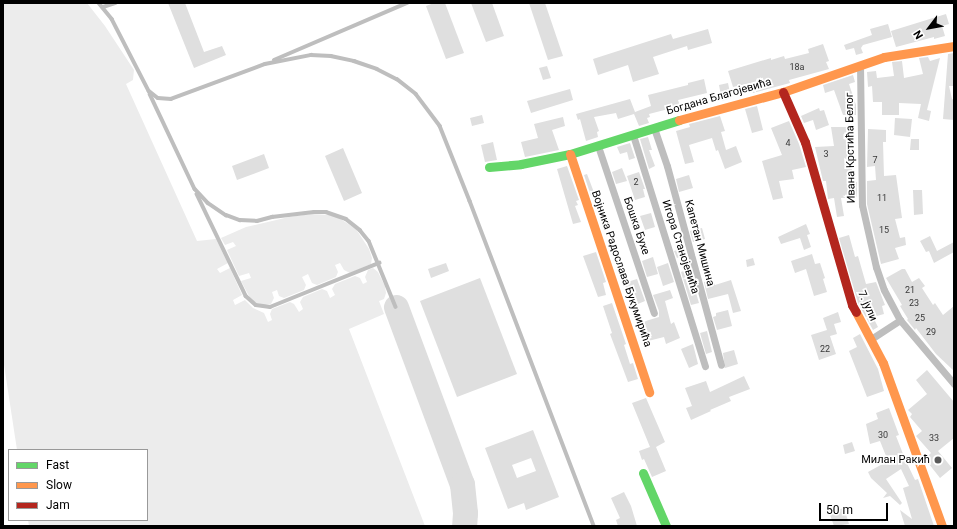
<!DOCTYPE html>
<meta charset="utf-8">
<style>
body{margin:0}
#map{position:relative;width:957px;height:529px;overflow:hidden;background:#fff;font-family:Roboto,sans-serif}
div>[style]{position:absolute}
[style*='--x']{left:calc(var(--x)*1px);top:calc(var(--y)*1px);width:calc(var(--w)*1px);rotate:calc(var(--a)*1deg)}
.green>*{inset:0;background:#ececec}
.taxiway>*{height:25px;margin:-12.5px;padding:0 12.5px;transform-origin:12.5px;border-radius:12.5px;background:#dedede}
.building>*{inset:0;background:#dfdfdf}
.lane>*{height:3.5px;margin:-1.75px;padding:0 1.75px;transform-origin:1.75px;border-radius:1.75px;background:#bebebe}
.street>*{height:7px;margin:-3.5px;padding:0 3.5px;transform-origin:3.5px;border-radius:3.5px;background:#bebebe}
.fast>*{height:9px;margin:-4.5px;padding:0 4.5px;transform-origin:4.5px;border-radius:4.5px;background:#63d668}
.slow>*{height:9px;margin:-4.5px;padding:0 4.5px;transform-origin:4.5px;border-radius:4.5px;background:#ff974d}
.jam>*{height:9px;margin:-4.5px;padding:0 4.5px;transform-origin:4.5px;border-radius:4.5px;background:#b3261e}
.dots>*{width:11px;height:11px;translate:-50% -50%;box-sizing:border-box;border:2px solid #fff;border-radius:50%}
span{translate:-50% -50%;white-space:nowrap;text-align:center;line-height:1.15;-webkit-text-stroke:3.5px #fff;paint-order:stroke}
.number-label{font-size:9px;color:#383838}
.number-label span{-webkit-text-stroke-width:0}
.street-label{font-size:11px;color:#000}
.poi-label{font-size:11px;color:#000}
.right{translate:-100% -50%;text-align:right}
.frame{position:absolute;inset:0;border:4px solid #000;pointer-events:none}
.legend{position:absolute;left:8px;top:449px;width:140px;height:72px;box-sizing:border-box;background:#fff;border:1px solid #999;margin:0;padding:5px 7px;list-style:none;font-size:12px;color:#000}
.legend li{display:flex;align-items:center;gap:8px;height:20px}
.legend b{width:20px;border:1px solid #999}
.north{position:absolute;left:909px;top:8px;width:40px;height:40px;-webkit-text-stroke:3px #fff;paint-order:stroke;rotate:238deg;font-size:11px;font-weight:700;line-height:16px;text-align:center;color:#000}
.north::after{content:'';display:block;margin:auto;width:14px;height:18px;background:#000;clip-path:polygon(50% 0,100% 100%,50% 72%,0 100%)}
.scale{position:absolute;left:819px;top:503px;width:69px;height:18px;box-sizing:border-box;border:2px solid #000;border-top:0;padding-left:5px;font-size:12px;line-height:14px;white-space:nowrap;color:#000;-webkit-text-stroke:3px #fff;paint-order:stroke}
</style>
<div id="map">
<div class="green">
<div style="clip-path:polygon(3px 3px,87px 3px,105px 26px,134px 70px,133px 80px,126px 84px,197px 241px,216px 239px,228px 263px,217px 269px,220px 273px,230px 268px,242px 295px,233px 300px,235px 305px,245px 300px,253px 308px,264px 313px,268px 322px,272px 320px,270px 314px,272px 309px,290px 302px,294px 304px,299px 312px,303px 309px,300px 302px,303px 297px,322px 289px,327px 291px,330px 298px,335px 295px,332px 289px,335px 284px,355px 276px,360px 278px,363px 284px,367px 282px,365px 277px,368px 270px,373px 268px,378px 272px,385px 286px,386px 293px,384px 299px,379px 301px,384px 314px,349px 329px,425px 526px,29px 526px,28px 520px,147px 520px,147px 450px,17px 450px,3px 358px)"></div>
<div style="clip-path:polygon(312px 214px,329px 215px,339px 218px,356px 229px,369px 249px,372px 258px,371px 264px,350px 273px,344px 270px,340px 263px,335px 265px,338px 272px,336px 277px,317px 285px,312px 283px,308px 274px,302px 277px,306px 285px,304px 290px,284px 298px,279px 296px,277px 290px,272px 292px,274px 298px,271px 304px,264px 305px,256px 303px,250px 298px,241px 281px,251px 278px,249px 273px,239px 276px,227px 250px,236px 246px,233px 242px,225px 245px,221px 238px,246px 227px,289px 217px)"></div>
</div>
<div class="taxiway">
<div style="--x:396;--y:307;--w:189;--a:69.6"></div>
<div style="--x:462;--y:484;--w:29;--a:84"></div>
<div style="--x:465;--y:513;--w:13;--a:94"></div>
</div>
<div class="building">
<div style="clip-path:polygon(168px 3px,185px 3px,204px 52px,222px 46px,226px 55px,194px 68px)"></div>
<div style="clip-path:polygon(434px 3px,445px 3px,464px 53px,446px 59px,426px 6px)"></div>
<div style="clip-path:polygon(471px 3px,492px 3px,504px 36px,486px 42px)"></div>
<div style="clip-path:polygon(529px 3px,545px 3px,563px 56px,548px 60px)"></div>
<div style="clip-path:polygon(946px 14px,949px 24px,942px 26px,945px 36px,934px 39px,934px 37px,896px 47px,891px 31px)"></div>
<div style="clip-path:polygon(888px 24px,892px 37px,863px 45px,861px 48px,863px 53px,856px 55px,854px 48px,846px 50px,844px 45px,872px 35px,870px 29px)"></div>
<div style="clip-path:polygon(708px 29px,712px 43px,688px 50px,687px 46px,653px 57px,659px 74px,633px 82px,628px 65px,598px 75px,593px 59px,671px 34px,673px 39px)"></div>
<div style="clip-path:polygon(823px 44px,829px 61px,826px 62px,829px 69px,789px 80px,790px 83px,753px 93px,750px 83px,733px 87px,728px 71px,771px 58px,771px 60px,784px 56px,785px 59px,809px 53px,808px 49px)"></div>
<div style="clip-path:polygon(954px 53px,954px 86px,949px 86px,952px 99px,954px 100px,954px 120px,943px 119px,948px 54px)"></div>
<div style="clip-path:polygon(928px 57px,930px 61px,940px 58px,927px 110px,931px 111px,929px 121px,918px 118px,921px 104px,899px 103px,899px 115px,882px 115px,882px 102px,873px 102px,872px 86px,868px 87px,867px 72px,876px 71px,877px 78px,894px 76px,892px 62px,902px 61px,904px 78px,923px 74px,919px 58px)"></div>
<div style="clip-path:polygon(547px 66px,551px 78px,543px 80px,539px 68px)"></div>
<div style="clip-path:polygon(853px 75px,855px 82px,849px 84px,856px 105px,856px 115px,843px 115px,834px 90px,825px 93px,823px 85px)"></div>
<div style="clip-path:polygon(704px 79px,707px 93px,678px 100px,680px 106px,649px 114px,650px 117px,647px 118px,649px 123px,639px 126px,634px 114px,618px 119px,616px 113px,594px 117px,599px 131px,597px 132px,598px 137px,586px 141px,580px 119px,578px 120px,576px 114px,630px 99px,635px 112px,651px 106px,648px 95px,688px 85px,688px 83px)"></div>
<div style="clip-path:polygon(728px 83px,731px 98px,722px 101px,719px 85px)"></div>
<div style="clip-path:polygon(570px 89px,573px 100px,531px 113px,527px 101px)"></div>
<div style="clip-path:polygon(757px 106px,763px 130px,752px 133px,745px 109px)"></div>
<div style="clip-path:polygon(819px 108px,820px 111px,824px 110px,829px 125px,816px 130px,813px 120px,804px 123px,801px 116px)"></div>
<div style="clip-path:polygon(482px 115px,484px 123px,472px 126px,470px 118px)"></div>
<div style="clip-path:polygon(720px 116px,725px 131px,721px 132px,726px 150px,736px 146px,742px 162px,725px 169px,718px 150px,716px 151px,712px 138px,689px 145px,694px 162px,685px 164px,676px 131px,690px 127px,689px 124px)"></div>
<div style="clip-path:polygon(563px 117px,565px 126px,552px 130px,559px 150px,525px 157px,521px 142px,538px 138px,534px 124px)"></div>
<div style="clip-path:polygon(895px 118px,912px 119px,910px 137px,894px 135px)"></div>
<div style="clip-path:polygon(789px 121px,799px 144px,806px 167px,792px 170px,794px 179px,779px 181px,783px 198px,773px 200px,762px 161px,782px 155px,771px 128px)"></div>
<div style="clip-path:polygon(831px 127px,846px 127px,848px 143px,850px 143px,853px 182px,857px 182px,857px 197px,841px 198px,844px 216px,837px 217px,834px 198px,828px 199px,826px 181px,823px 181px,815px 147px,834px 146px)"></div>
<div style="clip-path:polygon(868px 129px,886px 130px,886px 142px,883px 142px,884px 176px,896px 175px,902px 218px,895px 219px,900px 238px,905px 237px,906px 245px,895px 248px,899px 259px,881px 264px,867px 204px,867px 181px,876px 180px,875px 166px,867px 167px)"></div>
<div style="clip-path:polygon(648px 137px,652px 150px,649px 150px,655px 166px,649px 169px,640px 139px)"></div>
<div style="clip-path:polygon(911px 139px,919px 139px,919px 150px,910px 150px)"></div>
<div style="clip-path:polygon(493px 142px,497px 160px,485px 162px,481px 145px)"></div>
<div style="clip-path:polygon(630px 143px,635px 158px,629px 160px,627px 152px,620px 154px,617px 147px)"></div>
<div style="clip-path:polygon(343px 148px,362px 193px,344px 201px,325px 156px)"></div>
<div style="clip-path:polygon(264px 154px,269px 168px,237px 180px,232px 166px)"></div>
<div style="clip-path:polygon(567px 166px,579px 200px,576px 201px,578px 205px,575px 206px,581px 222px,573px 224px,557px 169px)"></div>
<div style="clip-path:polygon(622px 168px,627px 181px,616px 184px,612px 172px)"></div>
<div style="clip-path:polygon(639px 172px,645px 189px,643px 189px,645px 197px,635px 200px,627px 176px)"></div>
<div style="clip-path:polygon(587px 174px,595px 195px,591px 196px,584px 175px)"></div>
<div style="clip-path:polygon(689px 175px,693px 188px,679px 192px,676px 179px)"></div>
<div style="clip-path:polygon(913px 190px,922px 190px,923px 214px,914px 215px)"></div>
<div style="clip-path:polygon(651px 213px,655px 227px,645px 230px,640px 216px)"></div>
<div style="clip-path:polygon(806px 224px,810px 234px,807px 235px,811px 247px,804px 250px,800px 238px,781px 244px,778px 237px)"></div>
<div style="clip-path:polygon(702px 228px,705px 239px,693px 242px,690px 231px)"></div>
<div style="clip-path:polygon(849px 235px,855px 257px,858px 256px,866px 284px,876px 282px,885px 305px,882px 306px,884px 314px,873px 317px,878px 327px,873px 330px,858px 303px,839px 238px)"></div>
<div style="clip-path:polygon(930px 236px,937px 251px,954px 242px,954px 252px,934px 263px,929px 251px,926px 252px,920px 241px)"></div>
<div style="clip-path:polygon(684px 248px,685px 255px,677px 258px,674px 251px)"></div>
<div style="clip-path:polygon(596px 252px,606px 282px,603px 283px,606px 295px,598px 297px,583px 256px)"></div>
<div style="clip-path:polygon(812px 254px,815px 264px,820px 263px,825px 278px,823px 279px,827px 292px,814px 296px,806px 269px,795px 273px,791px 261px)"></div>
<div style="clip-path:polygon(653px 257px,658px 274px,647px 277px,642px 261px)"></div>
<div style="clip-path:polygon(753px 258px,755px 265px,747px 267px,746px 260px)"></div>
<div style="clip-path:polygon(446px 263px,449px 271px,431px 278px,428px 269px)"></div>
<div style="clip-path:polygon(668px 263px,674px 282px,663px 286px,657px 267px)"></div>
<div style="clip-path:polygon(689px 269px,699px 303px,691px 305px,681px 272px)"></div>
<div style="clip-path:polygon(902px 269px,905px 269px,912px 282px,919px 278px,925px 286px,922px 288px,933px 305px,935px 303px,943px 315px,954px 306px,954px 371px,936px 354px,916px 328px,915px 330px,907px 320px,908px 319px,900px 306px,902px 305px,886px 278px)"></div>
<div style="clip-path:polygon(480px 278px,517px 374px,457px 397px,420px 301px)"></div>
<div style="clip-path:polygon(637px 279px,645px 301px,633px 306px,624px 283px)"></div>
<div style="clip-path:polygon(713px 280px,715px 285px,731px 280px,741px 311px,733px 313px,728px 294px,708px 299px,704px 282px)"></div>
<div style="clip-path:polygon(670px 290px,673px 298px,665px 301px,671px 324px,674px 322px,680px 338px,666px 344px,664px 337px,644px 342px,639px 323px,659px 317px,659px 311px,653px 295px)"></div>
<div style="clip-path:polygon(612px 303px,626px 344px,624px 345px,630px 364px,633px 363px,638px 379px,628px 382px,610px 334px,612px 333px,603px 306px)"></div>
<div style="clip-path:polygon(728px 310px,732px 326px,717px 330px,713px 317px,716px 316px,716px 313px)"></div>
<div style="clip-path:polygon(838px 312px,841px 322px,834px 324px,837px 334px,830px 336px,836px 354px,819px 360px,811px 335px,827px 330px,823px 318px)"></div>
<div style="clip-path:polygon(707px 331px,712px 352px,706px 354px,700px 333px)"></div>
<div style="clip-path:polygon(860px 334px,878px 369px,884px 391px,867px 397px,849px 351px,857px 347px,853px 338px)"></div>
<div style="clip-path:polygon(693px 344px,698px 364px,689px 368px,681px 349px)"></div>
<div style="clip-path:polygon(734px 350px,738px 364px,725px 368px,723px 353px)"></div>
<div style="clip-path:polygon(927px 370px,954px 402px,954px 438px,938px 451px,952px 468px,940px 478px,925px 459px,931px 453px,916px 436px,922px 431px,910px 417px,912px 414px,908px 410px,927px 394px,916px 380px)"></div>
<div style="clip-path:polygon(744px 376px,750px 389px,729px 397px,731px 401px,710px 410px,711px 411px,691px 420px,686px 408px,692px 406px,685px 388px,706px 381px,710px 392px)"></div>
<div style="clip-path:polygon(646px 398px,665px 442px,656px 447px,666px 471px,652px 477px,644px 459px,642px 460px,639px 451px,650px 447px,632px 403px)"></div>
<div style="clip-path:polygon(889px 408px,899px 435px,896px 436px,905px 459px,915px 480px,918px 479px,934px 526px,905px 526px,900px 510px,912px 519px,903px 488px,909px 486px,901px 469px,886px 479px,902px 503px,900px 505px,890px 496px,883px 498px,887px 493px,871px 478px,868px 472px,888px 461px,880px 441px,870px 444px,866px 424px,878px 419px,876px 413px)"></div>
<div style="clip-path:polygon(evenodd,533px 430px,559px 497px,526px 510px,524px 503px,508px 509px,485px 448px,533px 430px,531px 458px,536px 471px,517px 478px,512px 465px,531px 458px)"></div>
<div style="clip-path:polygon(852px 442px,855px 451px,845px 454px,843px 445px)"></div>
<div style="clip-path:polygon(624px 492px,631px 506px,637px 526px,618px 526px,616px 520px,620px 518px,611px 498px)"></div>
<div style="clip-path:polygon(844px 508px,849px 524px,834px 526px,829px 512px)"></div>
</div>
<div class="lane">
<div style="--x:99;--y:3;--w:21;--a:51"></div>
<div style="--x:112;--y:19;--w:81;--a:62.8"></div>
<div style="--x:149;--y:91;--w:11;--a:38"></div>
<div style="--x:158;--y:98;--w:13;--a:4"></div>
<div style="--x:171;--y:99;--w:100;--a:-20.4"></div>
<div style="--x:265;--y:64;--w:47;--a:-11.1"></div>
<div style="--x:311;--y:55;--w:20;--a:3"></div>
<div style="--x:331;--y:56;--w:24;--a:12"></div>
<div style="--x:354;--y:61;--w:24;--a:19"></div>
<div style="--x:377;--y:69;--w:22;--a:27"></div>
<div style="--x:397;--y:79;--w:24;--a:38"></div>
<div style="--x:416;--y:94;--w:40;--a:53"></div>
<div style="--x:440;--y:126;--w:81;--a:68.2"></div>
<div style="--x:470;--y:201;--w:348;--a:69.1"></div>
<div style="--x:103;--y:7;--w:13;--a:-18"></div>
<div style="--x:274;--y:60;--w:145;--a:-23.2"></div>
<div style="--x:150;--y:94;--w:105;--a:64.7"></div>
<div style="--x:195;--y:189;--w:19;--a:47"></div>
<div style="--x:208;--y:203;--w:22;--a:34"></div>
<div style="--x:226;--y:215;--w:15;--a:20"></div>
<div style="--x:240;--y:220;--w:17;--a:3"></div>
<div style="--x:257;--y:221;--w:16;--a:-15"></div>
<div style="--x:272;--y:217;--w:42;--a:-6.8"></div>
<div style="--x:314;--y:212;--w:12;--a:0"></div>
<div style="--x:326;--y:212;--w:21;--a:19"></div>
<div style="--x:346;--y:219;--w:18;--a:38"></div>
<div style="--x:360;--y:230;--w:14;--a:51"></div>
<div style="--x:369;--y:241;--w:71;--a:67.8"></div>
<div style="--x:197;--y:194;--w:113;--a:64.3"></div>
<div style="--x:246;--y:296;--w:13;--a:42"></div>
<div style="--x:256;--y:305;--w:14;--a:8"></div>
<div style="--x:270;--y:307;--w:118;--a:-22"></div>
</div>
<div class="street">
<div style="--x:860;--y:65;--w:140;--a:89.2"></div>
<div style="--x:862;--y:205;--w:64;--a:77.3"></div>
<div style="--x:876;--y:267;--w:24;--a:71"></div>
<div style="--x:884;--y:290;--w:34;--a:62"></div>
<div style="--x:900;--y:320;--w:84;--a:49.8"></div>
<div style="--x:654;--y:128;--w:40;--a:71.1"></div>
<div style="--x:667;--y:166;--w:206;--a:74.8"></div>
<div style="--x:633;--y:135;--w:242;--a:72.7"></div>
<div style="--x:598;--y:146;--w:176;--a:71.5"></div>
<div style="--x:871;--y:339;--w:35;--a:-33"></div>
</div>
<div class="fast">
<div style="--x:489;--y:167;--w:32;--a:-5"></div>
<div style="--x:521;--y:164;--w:50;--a:-11.5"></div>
<div style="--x:570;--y:154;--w:114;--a:-17.3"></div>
<div style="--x:643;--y:473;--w:58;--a:66.5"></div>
</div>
<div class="slow">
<div style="--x:679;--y:120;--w:108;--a:-15.1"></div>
<div style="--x:783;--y:92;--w:107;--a:-19.1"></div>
<div style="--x:884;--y:57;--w:71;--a:-8.9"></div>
<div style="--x:570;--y:154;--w:251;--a:71.6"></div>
<div style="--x:856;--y:312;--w:58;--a:62.1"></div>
<div style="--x:883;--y:363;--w:173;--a:70.1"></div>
</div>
<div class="jam">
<div style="--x:783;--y:92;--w:55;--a:66.3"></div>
<div style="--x:805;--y:142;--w:170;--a:73.9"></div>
<div style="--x:852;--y:305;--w:8;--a:60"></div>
</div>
<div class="dots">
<div style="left:938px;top:460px;background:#595959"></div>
</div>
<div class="number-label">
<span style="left:797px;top:67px">18a</span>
<span style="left:788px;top:143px">4</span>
<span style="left:826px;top:154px">3</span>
<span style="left:875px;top:160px">7</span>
<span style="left:636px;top:182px">2</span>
<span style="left:882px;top:198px">11</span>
<span style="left:884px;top:230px">15</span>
<span style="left:910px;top:290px">21</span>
<span style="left:914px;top:303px">23</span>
<span style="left:920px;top:318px">25</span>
<span style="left:931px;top:332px">29</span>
<span style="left:825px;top:349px">22</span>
<span style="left:883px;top:435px">30</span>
<span style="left:934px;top:438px">33</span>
</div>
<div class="street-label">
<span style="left:719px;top:97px;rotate:-16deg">Богдана Благојевића</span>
<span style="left:851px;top:148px;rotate:-91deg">Ивана Крстића Белог</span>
<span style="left:636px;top:226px;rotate:71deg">Бошка Бухе</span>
<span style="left:699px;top:243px;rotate:75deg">Капетан Мишина</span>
<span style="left:680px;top:247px;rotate:72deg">Игора Станојевића</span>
<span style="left:621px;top:269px;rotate:71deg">Војника Радослава Букумирића</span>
<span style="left:867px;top:306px;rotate:66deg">7. јули</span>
</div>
<div class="poi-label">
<span class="right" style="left:930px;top:460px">Милан Ракић</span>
</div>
<div class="frame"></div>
<ul class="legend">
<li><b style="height:5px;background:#63d668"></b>Fast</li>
<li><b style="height:5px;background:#ff974d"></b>Slow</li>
<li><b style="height:5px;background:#b3261e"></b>Jam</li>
</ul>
<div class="north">N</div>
<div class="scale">50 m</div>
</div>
